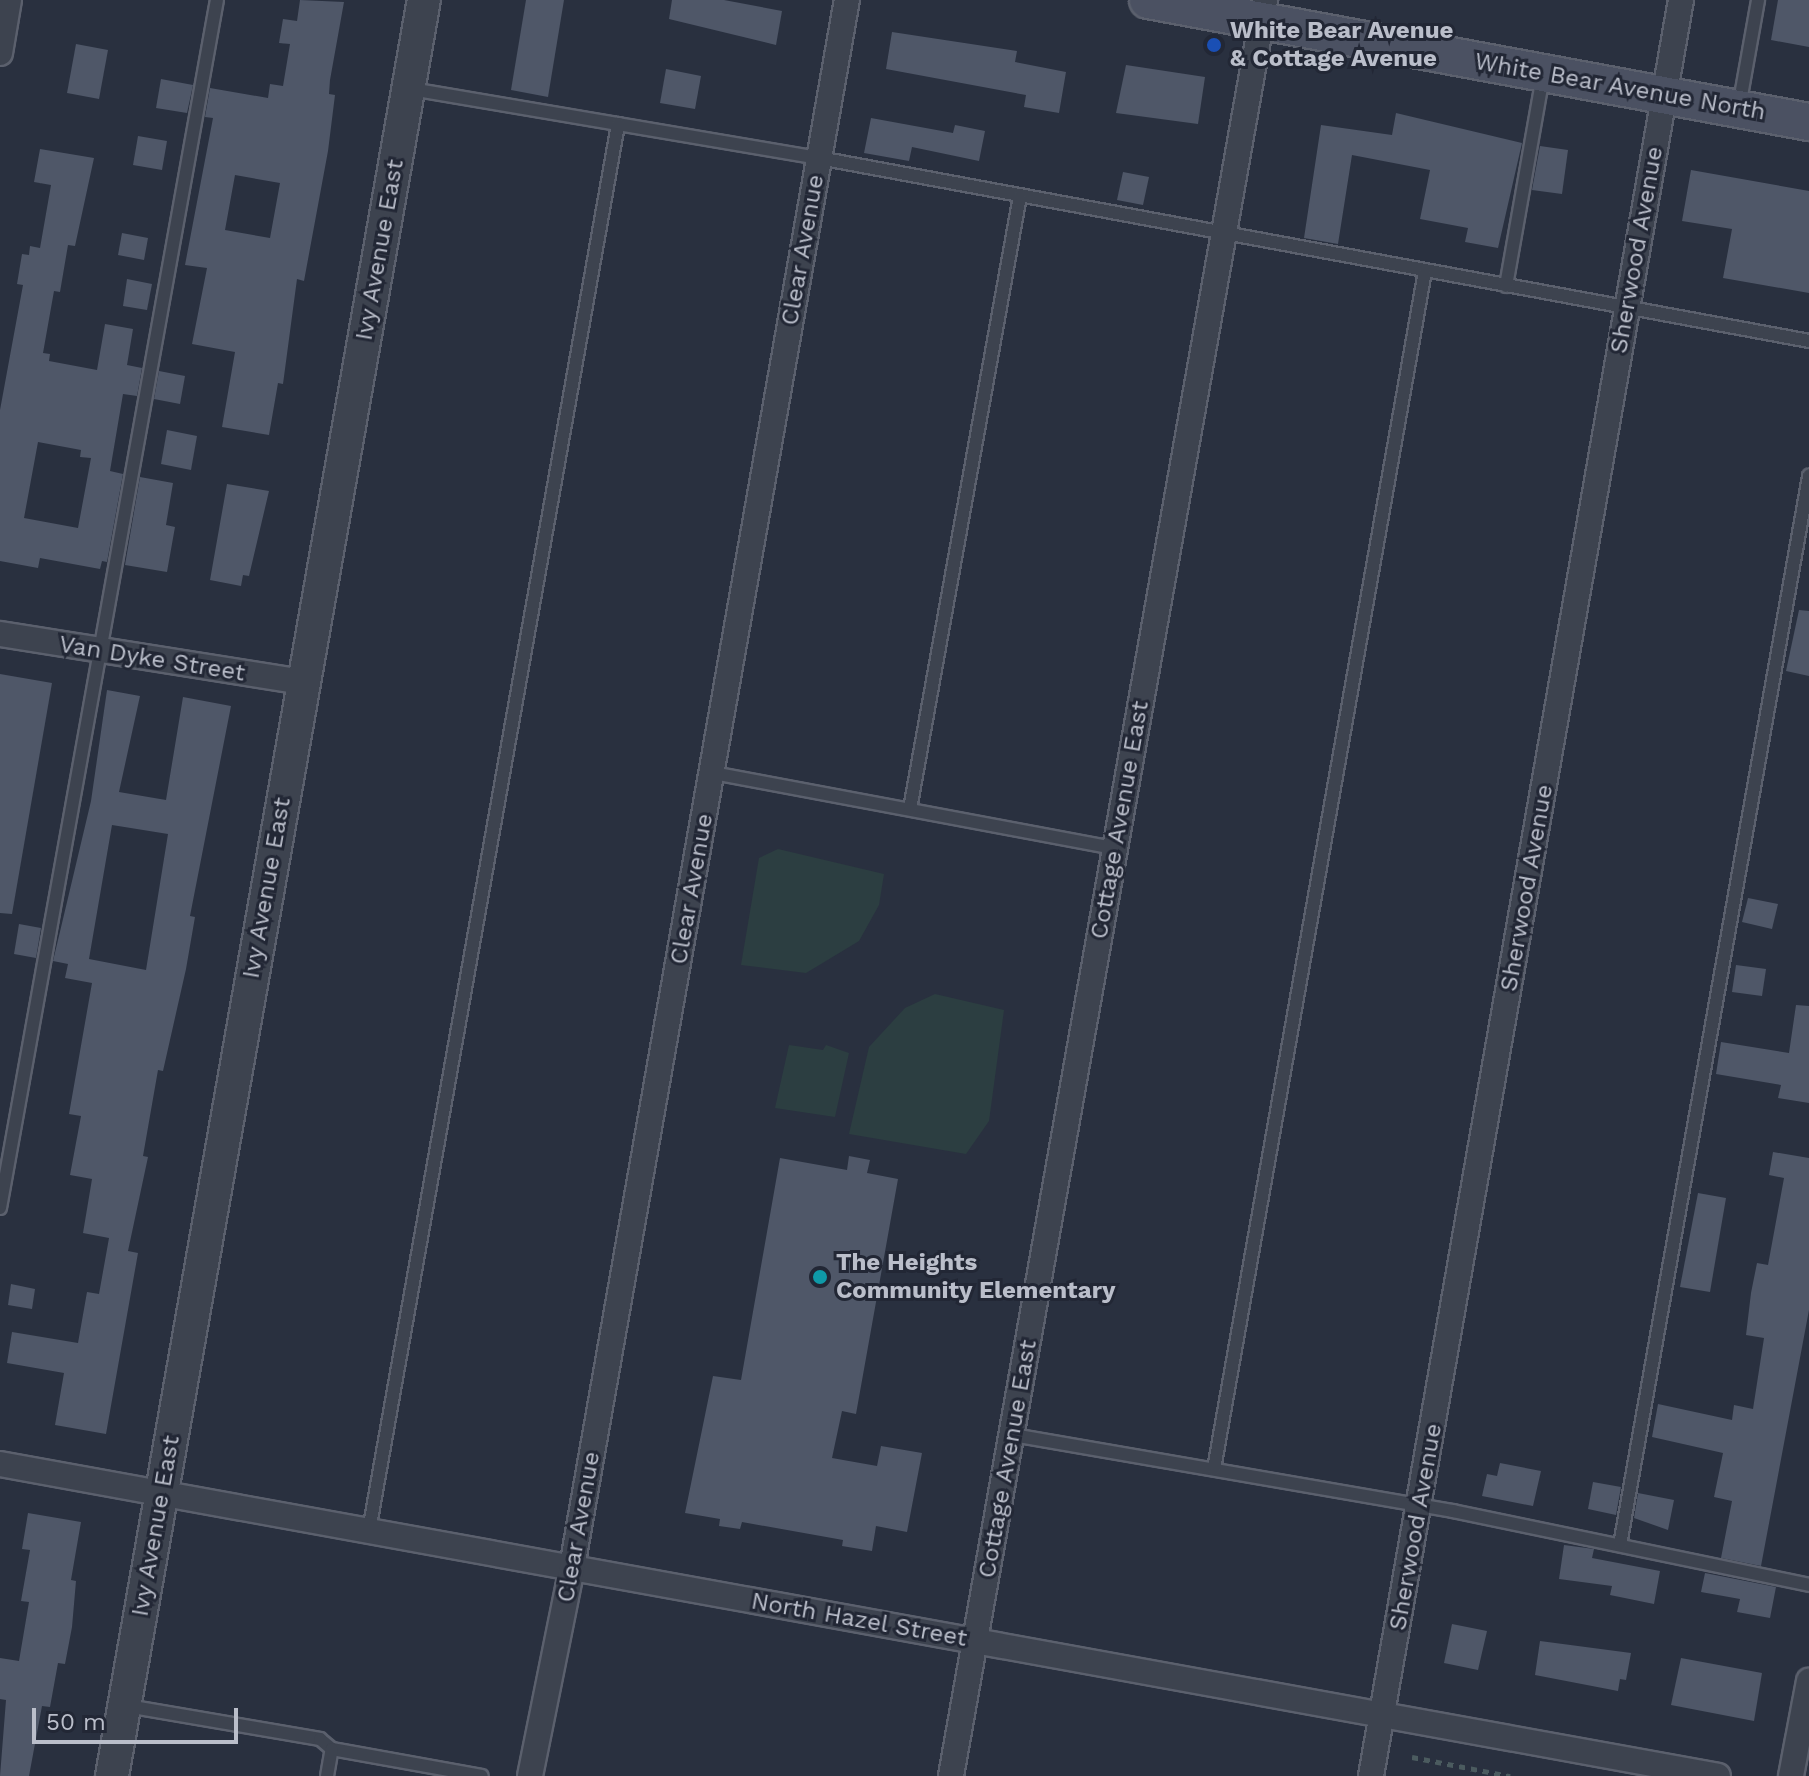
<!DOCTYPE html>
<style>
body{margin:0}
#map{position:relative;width:1809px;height:1776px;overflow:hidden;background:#29303f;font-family:"Work Sans",sans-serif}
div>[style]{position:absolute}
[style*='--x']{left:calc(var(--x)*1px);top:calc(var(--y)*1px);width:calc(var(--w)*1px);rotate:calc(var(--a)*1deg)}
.green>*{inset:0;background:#2c3e41}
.building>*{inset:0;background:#4f5768}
.path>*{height:5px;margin-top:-2.5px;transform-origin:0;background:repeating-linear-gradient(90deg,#4b5b5f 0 6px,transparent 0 12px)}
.roads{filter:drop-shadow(2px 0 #5b606d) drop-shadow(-2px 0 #5b606d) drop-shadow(0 2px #5b606d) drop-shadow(0 -2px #5b606d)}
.service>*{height:12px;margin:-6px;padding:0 6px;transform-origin:6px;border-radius:6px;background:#3d434f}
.minor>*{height:24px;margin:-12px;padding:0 12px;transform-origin:12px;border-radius:12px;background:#3d434f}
.tertiary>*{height:32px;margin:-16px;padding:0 16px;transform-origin:16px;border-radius:16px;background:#3d434f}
.secondary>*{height:36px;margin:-18px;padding:0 18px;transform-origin:18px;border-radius:18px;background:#4b5162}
.dots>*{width:22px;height:22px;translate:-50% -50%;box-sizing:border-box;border:4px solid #222735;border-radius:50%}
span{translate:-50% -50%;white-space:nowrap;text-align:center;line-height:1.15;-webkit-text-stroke:6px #222735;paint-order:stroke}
.poi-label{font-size:24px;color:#babeca;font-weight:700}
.left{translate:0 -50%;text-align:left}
.street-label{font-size:24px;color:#babeca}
.scale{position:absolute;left:32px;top:1708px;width:206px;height:36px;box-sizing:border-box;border:4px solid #babeca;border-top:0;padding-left:10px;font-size:24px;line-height:28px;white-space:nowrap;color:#babeca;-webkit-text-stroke:6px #222735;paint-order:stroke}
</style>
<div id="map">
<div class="green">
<div style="clip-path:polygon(778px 849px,884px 874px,879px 905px,859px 941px,806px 973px,741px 965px,759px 858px)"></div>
<div style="clip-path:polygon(935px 994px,1004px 1010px,989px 1121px,966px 1154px,849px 1134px,869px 1047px,905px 1008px)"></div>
<div style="clip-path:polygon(789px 1045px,823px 1050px,826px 1045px,849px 1053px,835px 1117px,775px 1108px)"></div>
</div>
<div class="building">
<div style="clip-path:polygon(evenodd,300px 0,344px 2px,330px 80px,329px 94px,335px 95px,328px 151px,304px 281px,297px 279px,283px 384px,278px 383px,269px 435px,222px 427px,235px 352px,192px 344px,207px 268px,185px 265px,213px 118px,205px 117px,210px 88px,268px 98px,270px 84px,283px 86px,290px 44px,279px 43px,283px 19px,297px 21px,300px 0,235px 175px,280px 183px,270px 238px,225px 230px,235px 175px)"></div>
<div style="clip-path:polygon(526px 0,564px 0,548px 97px,511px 90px)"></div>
<div style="clip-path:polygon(672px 0,724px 0,782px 11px,776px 45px,669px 19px)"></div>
<div style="clip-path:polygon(1778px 0,1809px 0,1809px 47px,1771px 40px)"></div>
<div style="clip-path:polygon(892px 32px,1017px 51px,1015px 62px,1066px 72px,1059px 113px,1024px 107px,1026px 95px,886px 69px)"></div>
<div style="clip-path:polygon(76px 44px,108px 50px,99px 99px,67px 93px)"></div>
<div style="clip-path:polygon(1126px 65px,1205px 77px,1198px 124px,1116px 113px)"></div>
<div style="clip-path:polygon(666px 69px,701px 76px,695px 109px,660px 103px)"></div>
<div style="clip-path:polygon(161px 79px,193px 85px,187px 113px,156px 108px)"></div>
<div style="clip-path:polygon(1396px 113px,1522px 143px,1498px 248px,1465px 242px,1468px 228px,1420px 219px,1430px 170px,1352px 155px,1338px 244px,1304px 238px,1321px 125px,1392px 135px)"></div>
<div style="clip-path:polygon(871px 118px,953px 133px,955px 125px,985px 131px,979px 161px,912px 147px,909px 161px,864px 153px)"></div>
<div style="clip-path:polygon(138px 136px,167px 141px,162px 170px,133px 165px)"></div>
<div style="clip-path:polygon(1540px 146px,1568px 150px,1562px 194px,1532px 190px)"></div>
<div style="clip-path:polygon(evenodd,40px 149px,94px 158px,75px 246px,68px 245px,60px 292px,54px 291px,43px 353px,50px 354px,49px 361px,97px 370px,105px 324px,133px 329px,127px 365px,142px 368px,137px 396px,123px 394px,110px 471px,123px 474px,107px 562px,102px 561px,100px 569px,40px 558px,38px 568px,0 561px,0 410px,23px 285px,17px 284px,22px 254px,29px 255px,30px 246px,40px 248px,51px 185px,34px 182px,40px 149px,38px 442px,81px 450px,80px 457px,91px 458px,78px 528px,24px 518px,38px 442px)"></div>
<div style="clip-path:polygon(1691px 170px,1809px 191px,1809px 293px,1723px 278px,1732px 229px,1682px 221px)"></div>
<div style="clip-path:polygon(1123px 172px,1149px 177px,1143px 205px,1117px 200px)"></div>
<div style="clip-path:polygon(122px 233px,148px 238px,144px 260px,118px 255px)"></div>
<div style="clip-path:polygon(127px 279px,152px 284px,147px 310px,123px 306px)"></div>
<div style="clip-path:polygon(159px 371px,185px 376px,180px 404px,154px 399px)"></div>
<div style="clip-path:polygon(167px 430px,197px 436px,191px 470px,161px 464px)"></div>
<div style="clip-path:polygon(140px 477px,173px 483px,166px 525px,175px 527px,167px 572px,125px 565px)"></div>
<div style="clip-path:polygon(227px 484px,269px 491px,249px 576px,243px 575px,241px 586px,210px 580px)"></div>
<div style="clip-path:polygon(1799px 610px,1809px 611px,1809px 676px,1786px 671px)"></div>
<div style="clip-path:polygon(0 674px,52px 683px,12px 914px,0 913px)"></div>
<div style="clip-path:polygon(evenodd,107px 690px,140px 696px,119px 792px,166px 800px,183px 697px,231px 706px,190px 916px,195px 917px,186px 969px,163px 1071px,158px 1070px,143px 1156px,148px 1157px,128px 1251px,138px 1253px,106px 1434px,55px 1425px,64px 1373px,7px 1363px,12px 1332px,78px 1343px,87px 1292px,99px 1294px,109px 1238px,83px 1233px,92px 1179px,70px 1175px,81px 1116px,69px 1114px,92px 983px,65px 978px,68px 964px,53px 961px,91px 801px,107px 690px,112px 825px,168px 834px,146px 970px,89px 959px,112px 825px)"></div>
<div style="clip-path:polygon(1748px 898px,1778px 904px,1772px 929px,1742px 922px)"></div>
<div style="clip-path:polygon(19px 924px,41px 928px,36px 958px,14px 954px)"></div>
<div style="clip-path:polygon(1736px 965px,1766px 969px,1762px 996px,1732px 992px)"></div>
<div style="clip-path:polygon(1796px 1005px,1809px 1006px,1809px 1103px,1778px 1098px,1781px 1085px,1716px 1074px,1721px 1042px,1789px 1053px)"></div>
<div style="clip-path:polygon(1773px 1152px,1809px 1158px,1809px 1310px,1761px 1566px,1721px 1558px,1732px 1501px,1714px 1497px,1723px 1453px,1652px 1437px,1658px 1404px,1732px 1420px,1734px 1405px,1753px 1409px,1764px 1338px,1746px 1335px,1751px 1293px,1757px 1263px,1768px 1265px,1784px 1178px,1769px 1175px)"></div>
<div style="clip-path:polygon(849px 1156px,870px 1160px,867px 1173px,898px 1179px,856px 1414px,842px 1411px,832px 1458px,877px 1466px,881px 1446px,922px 1453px,907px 1532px,876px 1526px,872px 1551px,842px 1546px,843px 1540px,742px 1522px,740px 1529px,719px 1526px,720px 1519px,685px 1513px,713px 1376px,741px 1380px,780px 1158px,847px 1170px)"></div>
<div style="clip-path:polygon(1698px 1193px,1726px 1198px,1710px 1292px,1680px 1287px)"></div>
<div style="clip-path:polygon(11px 1284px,35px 1289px,32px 1309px,8px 1305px)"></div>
<div style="clip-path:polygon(1500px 1463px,1541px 1471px,1533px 1506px,1482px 1496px,1487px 1474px,1497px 1476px)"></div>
<div style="clip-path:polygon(1593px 1482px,1621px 1487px,1616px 1515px,1588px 1509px)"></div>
<div style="clip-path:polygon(1638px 1493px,1674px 1500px,1668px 1530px,1634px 1518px)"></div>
<div style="clip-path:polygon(28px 1513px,81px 1522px,71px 1580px,76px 1581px,72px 1627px,65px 1664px,58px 1663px,50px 1707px,42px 1706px,29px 1776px,0 1776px,6px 1700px,0 1699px,0 1658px,19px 1661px,29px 1602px,21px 1601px,30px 1550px,22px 1549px)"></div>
<div style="clip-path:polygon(1564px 1545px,1594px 1549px,1592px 1558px,1660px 1571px,1654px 1604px,1610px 1595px,1612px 1586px,1559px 1579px)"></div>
<div style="clip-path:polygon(1705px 1573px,1776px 1587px,1770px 1618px,1737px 1612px,1740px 1599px,1701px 1592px)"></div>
<div style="clip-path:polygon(1452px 1624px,1487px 1631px,1478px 1670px,1444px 1663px)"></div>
<div style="clip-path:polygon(1540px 1641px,1631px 1653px,1626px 1680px,1620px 1679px,1618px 1691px,1535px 1675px)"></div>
<div style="clip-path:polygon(1681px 1658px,1762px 1673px,1754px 1721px,1671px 1705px)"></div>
</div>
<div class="path">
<div style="--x:1412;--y:1757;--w:100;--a:11"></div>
</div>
<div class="roads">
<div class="service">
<div style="--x:411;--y:89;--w:414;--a:9.6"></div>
<div style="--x:819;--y:158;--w:1007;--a:10.47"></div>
<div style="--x:1739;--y:107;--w:109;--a:-79.9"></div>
<div style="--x:1506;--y:286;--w:213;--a:-80"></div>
<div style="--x:713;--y:773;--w:409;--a:10.6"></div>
<div style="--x:910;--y:809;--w:623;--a:-79.83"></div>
<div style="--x:0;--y:1208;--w:1227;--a:-79.82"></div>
<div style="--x:1013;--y:1435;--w:447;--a:9.8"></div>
<div style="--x:1453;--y:1511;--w:364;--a:11.7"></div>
<div style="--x:1214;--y:1469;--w:1216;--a:-80.01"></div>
<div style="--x:369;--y:1531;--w:1429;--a:-79.96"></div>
<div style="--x:1620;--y:1545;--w:1086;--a:-79.97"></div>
<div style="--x:127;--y:1706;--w:196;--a:9.7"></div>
<div style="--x:320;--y:1739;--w:16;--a:40"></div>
<div style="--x:332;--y:1749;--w:152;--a:10.2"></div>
<div style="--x:327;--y:1776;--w:27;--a:-80"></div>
</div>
<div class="minor">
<div style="--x:0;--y:53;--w:54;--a:-80.4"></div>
<div style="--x:0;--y:634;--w:308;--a:9"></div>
<div style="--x:0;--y:1464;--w:1746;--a:10.29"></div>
<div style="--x:530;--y:1776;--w:213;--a:-78.6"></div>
<div style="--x:572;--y:1567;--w:1591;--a:-80.05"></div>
<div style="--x:951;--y:1776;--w:1804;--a:-79.97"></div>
<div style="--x:1371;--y:1776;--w:1803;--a:-80.1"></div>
<div style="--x:1791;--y:1776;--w:97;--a:-79.3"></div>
</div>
<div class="tertiary">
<div style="--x:112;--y:1776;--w:1803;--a:-80.04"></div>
</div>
<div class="secondary">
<div style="--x:1148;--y:0;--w:672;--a:10.46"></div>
</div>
</div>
<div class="dots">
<div style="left:1214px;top:45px;background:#1a4fb4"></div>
<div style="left:820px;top:1277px;background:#0f9aa8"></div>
</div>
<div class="poi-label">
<span class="left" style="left:1230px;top:45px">White Bear Avenue<br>&amp; Cottage Avenue</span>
<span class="left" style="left:836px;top:1277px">The Heights<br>Community Elementary</span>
</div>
<div class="street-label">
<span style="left:1620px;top:87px;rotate:10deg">White Bear Avenue North</span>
<span style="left:380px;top:250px;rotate:-80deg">Ivy Avenue East</span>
<span style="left:803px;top:250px;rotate:-80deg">Clear Avenue</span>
<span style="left:1637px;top:250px;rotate:-80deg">Sherwood Avenue</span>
<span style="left:152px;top:659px;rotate:9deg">Van Dyke Street</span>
<span style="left:1120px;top:820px;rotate:-80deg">Cottage Avenue East</span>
<span style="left:267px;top:888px;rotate:-80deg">Ivy Avenue East</span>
<span style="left:1527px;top:888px;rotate:-80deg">Sherwood Avenue</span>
<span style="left:692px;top:889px;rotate:-80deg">Clear Avenue</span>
<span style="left:1008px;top:1459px;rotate:-80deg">Cottage Avenue East</span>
<span style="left:156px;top:1526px;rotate:-80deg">Ivy Avenue East</span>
<span style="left:579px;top:1527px;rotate:-80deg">Clear Avenue</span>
<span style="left:1416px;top:1527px;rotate:-80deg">Sherwood Avenue</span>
<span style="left:859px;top:1620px;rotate:10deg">North Hazel Street</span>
</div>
<div class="scale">50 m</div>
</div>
